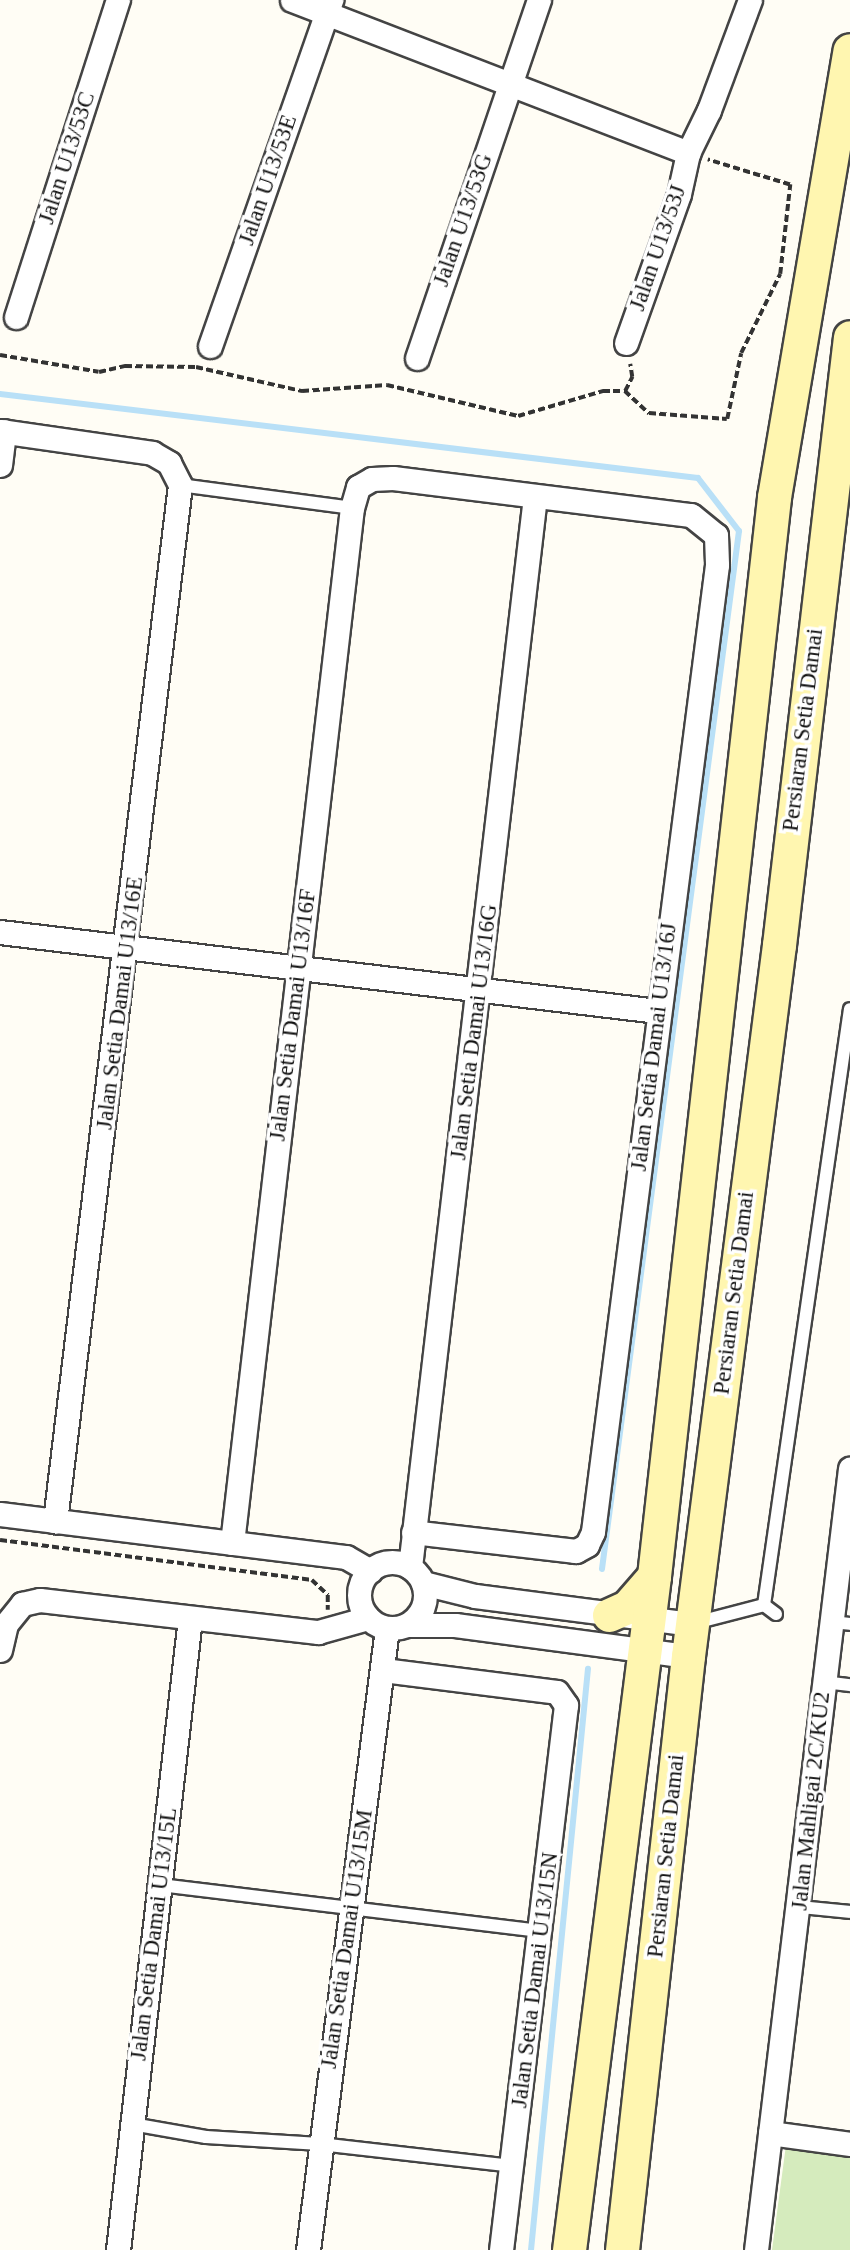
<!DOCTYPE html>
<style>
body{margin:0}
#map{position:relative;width:850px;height:2250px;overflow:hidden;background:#fffdf5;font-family:"Times New Roman",serif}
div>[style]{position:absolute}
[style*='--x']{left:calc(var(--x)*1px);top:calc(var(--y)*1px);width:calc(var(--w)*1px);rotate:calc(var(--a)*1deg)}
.green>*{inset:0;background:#d5ebbd}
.stream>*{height:6px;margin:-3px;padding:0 3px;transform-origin:3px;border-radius:3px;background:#b9e0f7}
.path>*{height:3.5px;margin-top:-1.75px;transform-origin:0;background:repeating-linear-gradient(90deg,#333 0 7px,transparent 0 10.5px)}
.roads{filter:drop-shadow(2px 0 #444) drop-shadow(-2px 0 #444) drop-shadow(0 2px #444) drop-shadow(0 -2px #444)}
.lane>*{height:12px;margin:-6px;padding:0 6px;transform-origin:6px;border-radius:6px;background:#fff}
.street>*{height:23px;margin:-11.5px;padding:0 11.5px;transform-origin:11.5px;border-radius:11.5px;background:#fff}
.street>.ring{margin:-11.5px;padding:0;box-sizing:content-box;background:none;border:23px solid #fff;border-radius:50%}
.secondary>*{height:33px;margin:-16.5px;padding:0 16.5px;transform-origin:16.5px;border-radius:16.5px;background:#fff6b0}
span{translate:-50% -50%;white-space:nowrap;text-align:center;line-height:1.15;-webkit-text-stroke:7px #fff;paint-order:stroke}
.street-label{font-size:23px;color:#111}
</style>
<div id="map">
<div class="green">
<div style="clip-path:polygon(786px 2145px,850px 2154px,850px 2250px,772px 2250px)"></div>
</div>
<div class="stream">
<div style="--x:0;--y:394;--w:703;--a:6.86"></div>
<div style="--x:698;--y:478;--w:67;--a:52.3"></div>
<div style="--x:739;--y:531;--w:1047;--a:97.52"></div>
<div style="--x:531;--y:2250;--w:584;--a:-84.4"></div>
</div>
<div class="path">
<div style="--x:0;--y:355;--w:100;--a:9.7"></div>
<div style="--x:99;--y:372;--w:27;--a:-13"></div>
<div style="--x:125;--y:366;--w:71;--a:0.8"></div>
<div style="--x:196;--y:367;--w:109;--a:12.8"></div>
<div style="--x:302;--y:391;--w:85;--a:-4"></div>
<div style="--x:387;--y:385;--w:135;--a:13.3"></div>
<div style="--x:518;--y:416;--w:89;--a:-16.4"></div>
<div style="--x:603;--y:391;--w:22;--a:0"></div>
<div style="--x:625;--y:391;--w:16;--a:-63"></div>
<div style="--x:632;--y:377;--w:13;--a:-99"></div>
<div style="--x:625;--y:391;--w:33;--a:43"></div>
<div style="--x:649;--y:413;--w:78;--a:4.4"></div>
<div style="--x:727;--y:419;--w:67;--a:-78"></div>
<div style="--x:741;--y:353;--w:88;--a:-63.7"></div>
<div style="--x:780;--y:274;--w:90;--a:-83.6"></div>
<div style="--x:790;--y:185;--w:86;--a:-163"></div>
<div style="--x:0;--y:1540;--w:315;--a:7.3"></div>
<div style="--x:312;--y:1580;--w:22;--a:43"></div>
<div style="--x:328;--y:1595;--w:15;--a:90"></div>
</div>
<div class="roads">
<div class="lane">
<div style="--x:180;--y:485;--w:174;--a:7.6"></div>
<div style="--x:764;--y:1605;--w:15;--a:37"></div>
<div style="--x:832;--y:1622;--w:18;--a:6"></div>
<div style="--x:695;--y:1623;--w:71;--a:-14.6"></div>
<div style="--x:764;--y:1605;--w:602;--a:-81.79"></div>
<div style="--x:824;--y:1682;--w:26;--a:7"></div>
<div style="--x:160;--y:1885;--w:385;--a:6.9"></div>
<div style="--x:800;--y:1907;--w:50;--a:5.7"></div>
<div style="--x:132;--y:2124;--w:75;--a:10"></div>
<div style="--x:206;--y:2137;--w:114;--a:3.5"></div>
<div style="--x:320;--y:2144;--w:193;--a:6.5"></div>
</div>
<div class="street">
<div style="--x:292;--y:0;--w:425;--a:21.1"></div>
<div style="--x:16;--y:317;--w:333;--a:-72.2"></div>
<div style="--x:626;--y:343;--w:158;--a:-70.4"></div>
<div style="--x:679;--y:194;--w:42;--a:-77.6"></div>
<div style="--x:688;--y:153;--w:48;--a:-64"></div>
<div style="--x:709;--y:110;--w:117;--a:-69.6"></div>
<div style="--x:210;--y:346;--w:367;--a:-70.7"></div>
<div style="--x:417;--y:358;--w:378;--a:-71.2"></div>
<div style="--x:0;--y:431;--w:154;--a:8.2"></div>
<div style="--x:152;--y:453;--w:20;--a:30"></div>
<div style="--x:169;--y:463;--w:25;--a:63"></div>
<div style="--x:180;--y:485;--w:1044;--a:96.88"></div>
<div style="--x:0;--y:465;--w:34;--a:-83"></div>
<div style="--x:0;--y:932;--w:663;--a:6.85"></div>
<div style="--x:0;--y:1514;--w:349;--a:7.1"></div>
<div style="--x:346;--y:1557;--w:28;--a:30"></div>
<div style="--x:232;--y:1543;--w:1042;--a:-83.39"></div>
<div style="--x:352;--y:508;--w:22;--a:-74"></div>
<div style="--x:358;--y:487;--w:16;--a:-30"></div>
<div style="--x:372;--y:479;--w:21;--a:-3"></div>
<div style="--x:393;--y:478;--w:300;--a:7.1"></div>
<div style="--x:691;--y:515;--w:32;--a:39"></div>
<div style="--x:716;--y:535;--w:30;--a:88"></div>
<div style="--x:717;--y:565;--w:975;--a:97.31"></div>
<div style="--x:593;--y:1532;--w:14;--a:115"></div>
<div style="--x:587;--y:1545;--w:13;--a:151"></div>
<div style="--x:576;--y:1551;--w:164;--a:-173.4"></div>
<div class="ring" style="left:359px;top:1562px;width:43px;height:43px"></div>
<div style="--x:410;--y:1567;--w:1077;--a:-83.34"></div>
<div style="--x:423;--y:1583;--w:54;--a:14"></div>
<div style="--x:475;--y:1596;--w:219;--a:7.4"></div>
<div style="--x:407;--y:1625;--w:48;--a:0"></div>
<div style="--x:455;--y:1625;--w:235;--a:7.6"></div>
<div style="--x:0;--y:1650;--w:27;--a:-77"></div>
<div style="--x:6;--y:1624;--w:26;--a:-51"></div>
<div style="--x:22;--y:1604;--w:18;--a:-13"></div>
<div style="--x:40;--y:1600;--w:280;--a:6.6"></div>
<div style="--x:318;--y:1632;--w:52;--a:-15.6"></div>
<div style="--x:383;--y:1670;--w:175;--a:7.2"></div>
<div style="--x:557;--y:1692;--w:16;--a:55"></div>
<div style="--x:566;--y:1705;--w:549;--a:96.8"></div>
<div style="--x:770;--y:2133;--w:81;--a:7.8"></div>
<div style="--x:118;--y:2250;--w:636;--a:-83.5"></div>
<div style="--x:308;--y:2250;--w:627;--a:-82.76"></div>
<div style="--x:756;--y:2250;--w:787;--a:-83.14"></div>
</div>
<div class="secondary">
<div style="--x:609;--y:1615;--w:20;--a:-24"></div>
<div style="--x:627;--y:1607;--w:41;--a:-48.9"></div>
<div style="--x:569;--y:2250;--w:679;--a:-82.81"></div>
<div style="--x:654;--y:1576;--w:1086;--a:-83.65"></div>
<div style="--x:774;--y:497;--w:453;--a:-80.4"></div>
<div style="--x:622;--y:2250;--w:598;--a:-83.66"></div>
<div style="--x:688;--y:1656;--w:717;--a:-82.71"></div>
<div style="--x:779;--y:945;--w:612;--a:-83.34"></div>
</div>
</div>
<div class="street-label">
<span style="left:67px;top:158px;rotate:-72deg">Jalan U13/53C</span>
<span style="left:268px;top:180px;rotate:-71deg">Jalan U13/53E</span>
<span style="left:463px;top:220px;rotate:-71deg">Jalan U13/53G</span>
<span style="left:658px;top:248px;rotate:-71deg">Jalan U13/53J</span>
<span style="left:803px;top:730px;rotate:-83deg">Persiaran Setia Damai</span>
<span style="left:120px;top:1003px;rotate:-83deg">Jalan Setia Damai U13/16E</span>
<span style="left:293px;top:1015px;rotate:-83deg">Jalan Setia Damai U13/16F</span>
<span style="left:474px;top:1032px;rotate:-83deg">Jalan Setia Damai U13/16G</span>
<span style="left:654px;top:1047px;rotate:-83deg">Jalan Setia Damai U13/16J</span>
<span style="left:734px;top:1293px;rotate:-83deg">Persiaran Setia Damai</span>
<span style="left:811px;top:1801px;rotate:-84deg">Jalan Mahligai 2C/KU2</span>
<span style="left:666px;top:1856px;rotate:-84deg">Persiaran Setia Damai</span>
<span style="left:154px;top:1934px;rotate:-83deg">Jalan Setia Damai U13/15L</span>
<span style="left:347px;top:1939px;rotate:-82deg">Jalan Setia Damai U13/15M</span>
<span style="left:535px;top:1980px;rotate:-83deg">Jalan Setia Damai U13/15N</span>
</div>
</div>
